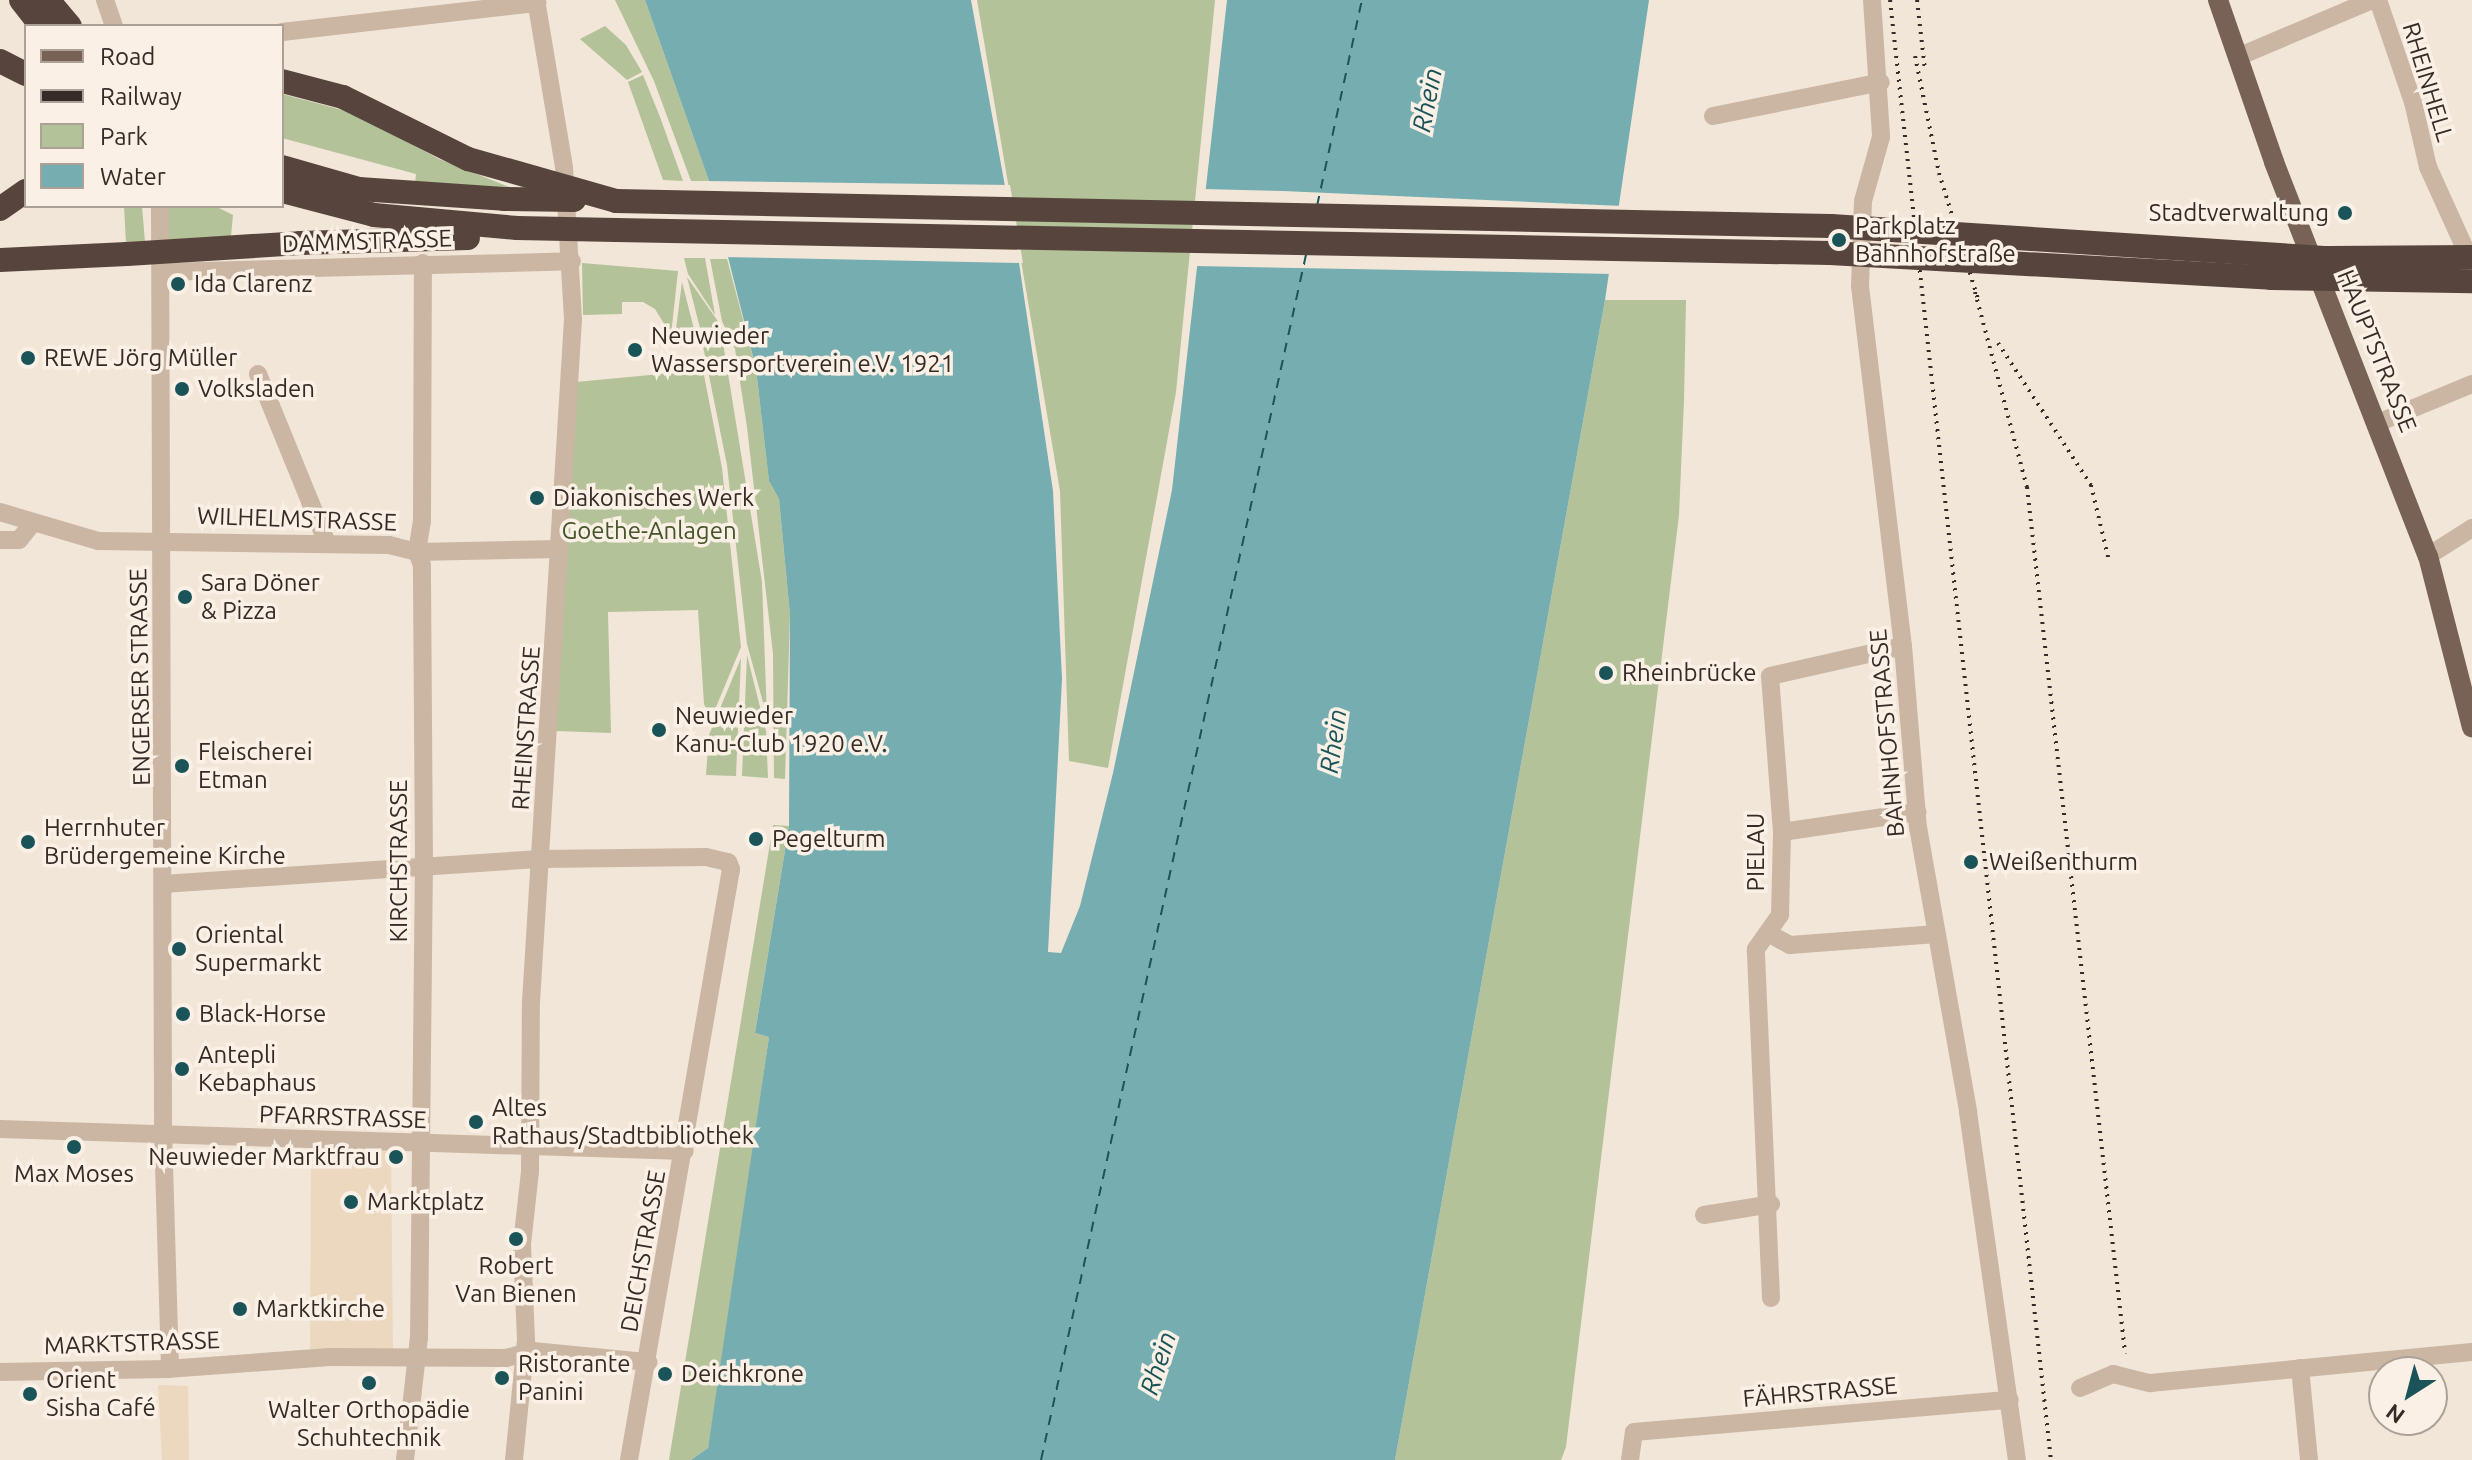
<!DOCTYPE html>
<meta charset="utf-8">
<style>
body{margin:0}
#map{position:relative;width:2472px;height:1460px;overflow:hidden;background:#f2e6d8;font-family:Ubuntu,sans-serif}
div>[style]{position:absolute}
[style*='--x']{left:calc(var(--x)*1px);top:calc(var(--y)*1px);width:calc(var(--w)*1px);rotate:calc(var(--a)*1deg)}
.green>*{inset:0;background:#b3c298}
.plaza>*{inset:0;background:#ebd8bf}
.water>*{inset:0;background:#76adb0}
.pier>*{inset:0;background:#f2e6d8}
.ferry>*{height:2px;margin-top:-1px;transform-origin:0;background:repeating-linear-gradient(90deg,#1a5459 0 10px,transparent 0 18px)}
.minor>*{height:18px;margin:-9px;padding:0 9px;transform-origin:9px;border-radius:9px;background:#cbb6a4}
.major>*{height:20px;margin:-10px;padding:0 10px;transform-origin:10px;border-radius:10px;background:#786256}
.highway>*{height:24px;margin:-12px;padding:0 12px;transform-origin:12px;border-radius:12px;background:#57453d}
.rail>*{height:4px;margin-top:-2px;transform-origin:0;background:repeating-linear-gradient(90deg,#362b26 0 2px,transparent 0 8px)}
.highway-bridge>*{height:24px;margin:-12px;padding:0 12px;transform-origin:12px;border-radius:12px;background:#57453d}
.dots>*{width:22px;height:22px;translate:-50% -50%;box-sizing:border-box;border:4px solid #faf0e5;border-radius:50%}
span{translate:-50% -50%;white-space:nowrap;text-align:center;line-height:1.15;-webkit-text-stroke:7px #faf0e5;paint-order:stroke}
.street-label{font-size:24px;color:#362b26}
.poi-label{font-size:24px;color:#362b26}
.right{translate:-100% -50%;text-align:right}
.left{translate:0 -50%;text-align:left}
.park-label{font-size:24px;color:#445529}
.water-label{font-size:26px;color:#1a5459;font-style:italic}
.legend{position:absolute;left:24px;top:24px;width:260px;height:184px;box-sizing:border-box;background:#faf0e5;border:2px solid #aca199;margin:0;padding:10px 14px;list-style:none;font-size:24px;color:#362b26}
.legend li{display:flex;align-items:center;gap:16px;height:40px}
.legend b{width:40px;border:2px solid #aca199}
.north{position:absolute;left:2368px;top:1356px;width:80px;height:80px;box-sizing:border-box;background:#faf0e5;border:2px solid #aca199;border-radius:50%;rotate:216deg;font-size:22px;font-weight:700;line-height:32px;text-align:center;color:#362b26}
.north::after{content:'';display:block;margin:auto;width:28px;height:36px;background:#1a5459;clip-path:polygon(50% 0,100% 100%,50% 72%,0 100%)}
</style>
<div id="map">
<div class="green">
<div style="clip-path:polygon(615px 0,645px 0,709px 181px,691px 181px,654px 81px)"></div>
<div style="clip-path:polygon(977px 0,1215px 0,1176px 392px,1108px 768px,1069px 761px,1060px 491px)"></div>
<div style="clip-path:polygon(605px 26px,626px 45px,642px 72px,627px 80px,580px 39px)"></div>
<div style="clip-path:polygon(643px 75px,660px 117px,683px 181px,663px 180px,628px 82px)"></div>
<div style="clip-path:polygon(282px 94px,354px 113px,439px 159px,517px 190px,415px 184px,416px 174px,282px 138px)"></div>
<div style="clip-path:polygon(124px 206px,142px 206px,145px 242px,126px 243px)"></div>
<div style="clip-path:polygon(167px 206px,215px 206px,233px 215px,231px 236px,169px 240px)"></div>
<div style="clip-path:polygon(684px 258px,705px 258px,715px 315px,688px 274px)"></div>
<div style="clip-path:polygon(710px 259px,727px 259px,731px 274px,756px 369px,769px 481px,779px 499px,790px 615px,785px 779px,774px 778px,773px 654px,747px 427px,735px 349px,722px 321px)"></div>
<div style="clip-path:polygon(582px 263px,678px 271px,671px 335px,655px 309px,643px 302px,622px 302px,622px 314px,583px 315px)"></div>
<div style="clip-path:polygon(687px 277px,717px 320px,721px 335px,703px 340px)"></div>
<div style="clip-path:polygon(682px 282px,697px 341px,677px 344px,675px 337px)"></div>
<div style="clip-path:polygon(1605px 300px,1686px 300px,1684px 400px,1679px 515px,1566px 1447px,1561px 1460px,1395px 1460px)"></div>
<div style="clip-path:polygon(723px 343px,762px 582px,767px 717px,747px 644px,727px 465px,703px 346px)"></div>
<div style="clip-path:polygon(703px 370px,722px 468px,741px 647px,711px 719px,704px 704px,698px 610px,608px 612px,611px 733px,556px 731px,576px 382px)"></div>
<div style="clip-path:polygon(747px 655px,766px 731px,768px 778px,742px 776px)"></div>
<div style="clip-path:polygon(741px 658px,736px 776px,706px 775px,709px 735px)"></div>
<div style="clip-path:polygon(773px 825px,789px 826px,755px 1033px,769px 1037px,723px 1357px,708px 1448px,691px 1460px,669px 1460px)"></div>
</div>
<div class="plaza">
<div style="clip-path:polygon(311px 1148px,391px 1150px,393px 1350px,310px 1352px)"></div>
<div style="clip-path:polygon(158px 1385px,188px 1386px,189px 1460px,162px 1460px)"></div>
</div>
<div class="water">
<div style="clip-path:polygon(645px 0,971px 0,1019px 263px,1053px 491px,1062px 679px,1048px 952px,1061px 953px,1080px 906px,1113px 773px,1172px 490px,1227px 0,1649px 0,1605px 300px,1395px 1460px,691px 1460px,708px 1448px,769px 1037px,755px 1033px,789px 826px,790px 615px,779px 499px,769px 481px,756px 369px,709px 181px)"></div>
</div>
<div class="pier">
<div style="clip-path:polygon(705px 181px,1010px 185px,1023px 263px,722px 257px)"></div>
<div style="clip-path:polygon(1203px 189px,1283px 191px,1623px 206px,1613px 274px,1194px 266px)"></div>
</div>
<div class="ferry">
<div style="--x:1317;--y:206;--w:211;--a:-77.7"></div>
<div style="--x:1041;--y:1460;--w:1234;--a:-77.6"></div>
</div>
<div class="minor">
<div style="--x:105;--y:0;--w:28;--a:71"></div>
<div style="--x:1872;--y:0;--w:137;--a:86.2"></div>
<div style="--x:1881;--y:137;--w:66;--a:105.7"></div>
<div style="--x:1863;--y:201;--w:85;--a:92"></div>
<div style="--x:1860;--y:286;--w:363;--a:83.2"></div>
<div style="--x:1903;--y:646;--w:182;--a:85.3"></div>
<div style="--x:1918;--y:827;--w:289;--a:80"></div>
<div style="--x:1968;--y:1112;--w:351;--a:82"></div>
<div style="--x:2378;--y:0;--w:108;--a:71.1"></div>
<div style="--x:2413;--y:102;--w:67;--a:77"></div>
<div style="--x:2428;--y:167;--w:107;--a:65.6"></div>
<div style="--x:282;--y:32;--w:257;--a:-6.5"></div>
<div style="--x:2240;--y:56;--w:143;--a:-23"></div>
<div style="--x:1713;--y:116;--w:171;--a:-11.4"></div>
<div style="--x:160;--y:206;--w:925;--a:89.81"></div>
<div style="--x:163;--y:1131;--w:238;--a:88.3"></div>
<div style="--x:163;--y:272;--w:409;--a:-1.5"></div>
<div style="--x:258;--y:374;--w:183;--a:67.8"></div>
<div style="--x:2380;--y:422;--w:100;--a:-22.4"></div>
<div style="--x:0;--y:512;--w:102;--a:16.5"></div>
<div style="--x:98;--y:541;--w:291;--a:0.8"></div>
<div style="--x:389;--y:545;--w:29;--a:14"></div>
<div style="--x:417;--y:552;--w:143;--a:-1.2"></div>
<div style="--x:0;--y:540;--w:19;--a:0"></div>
<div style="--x:19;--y:540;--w:22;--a:-51"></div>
<div style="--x:2428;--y:556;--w:52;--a:-32.5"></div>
<div style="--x:1782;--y:832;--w:137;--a:-8.4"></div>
<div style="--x:163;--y:884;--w:379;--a:-3.8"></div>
<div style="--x:541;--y:859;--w:165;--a:-0.7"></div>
<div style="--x:706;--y:857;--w:23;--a:13"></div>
<div style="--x:728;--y:862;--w:8;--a:67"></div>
<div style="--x:731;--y:869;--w:600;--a:99.79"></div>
<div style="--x:1768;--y:933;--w:25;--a:29"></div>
<div style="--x:1790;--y:945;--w:147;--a:-4.3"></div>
<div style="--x:0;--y:1129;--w:685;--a:1.84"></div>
<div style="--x:1704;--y:1215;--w:68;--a:-9.3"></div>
<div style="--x:1771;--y:1298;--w:349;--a:-92.5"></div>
<div style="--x:1756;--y:949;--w:42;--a:-54.8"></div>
<div style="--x:1780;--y:915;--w:83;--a:-88.6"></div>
<div style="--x:1782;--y:832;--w:156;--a:-94.4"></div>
<div style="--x:1770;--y:676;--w:136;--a:-12.7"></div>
<div style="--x:2300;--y:1368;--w:92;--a:84.4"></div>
<div style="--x:0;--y:1372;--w:167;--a:-1"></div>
<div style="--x:167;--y:1369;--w:163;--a:-4.2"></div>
<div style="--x:330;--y:1357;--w:176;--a:0.3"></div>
<div style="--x:506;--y:1358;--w:28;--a:-15"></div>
<div style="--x:533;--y:1351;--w:116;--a:5.5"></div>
<div style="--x:2080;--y:1388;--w:36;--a:-23"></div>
<div style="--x:2113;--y:1374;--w:38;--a:14"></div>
<div style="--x:2150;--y:1383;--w:323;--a:-5.5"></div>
<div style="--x:405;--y:1460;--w:123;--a:-83.5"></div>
<div style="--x:419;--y:1338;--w:473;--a:-89.4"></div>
<div style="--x:424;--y:865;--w:300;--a:-90.4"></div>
<div style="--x:422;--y:565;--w:14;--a:-111"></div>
<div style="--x:417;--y:552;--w:30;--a:-81"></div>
<div style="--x:422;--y:522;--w:259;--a:-89.8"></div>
<div style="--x:514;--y:1460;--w:121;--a:-84.3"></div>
<div style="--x:526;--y:1340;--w:96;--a:-92.4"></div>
<div style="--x:522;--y:1244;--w:73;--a:-83.7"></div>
<div style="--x:530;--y:1171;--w:169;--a:-89.7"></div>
<div style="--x:531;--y:1002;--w:684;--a:-86.48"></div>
<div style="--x:573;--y:319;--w:152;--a:-93.4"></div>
<div style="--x:564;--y:167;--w:169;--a:-99.5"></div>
<div style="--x:1630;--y:1460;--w:28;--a:-82"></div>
<div style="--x:1634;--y:1432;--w:377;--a:-4.9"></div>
</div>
<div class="major">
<div style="--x:2218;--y:0;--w:171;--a:70.9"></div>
<div style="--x:2274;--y:162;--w:423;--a:68.7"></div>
<div style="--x:2428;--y:556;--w:177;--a:75.6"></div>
</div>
<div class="highway">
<div style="--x:21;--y:0;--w:33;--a:52"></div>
<div style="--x:48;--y:0;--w:34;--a:50"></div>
<div style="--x:0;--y:61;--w:29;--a:27"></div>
<div style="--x:282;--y:81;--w:63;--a:14.7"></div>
<div style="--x:343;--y:97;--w:140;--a:26.4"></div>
<div style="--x:282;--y:167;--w:80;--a:15.9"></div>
<div style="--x:359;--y:189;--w:145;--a:3.9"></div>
<div style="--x:282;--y:191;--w:95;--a:14.6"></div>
<div style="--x:374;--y:215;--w:144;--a:5.2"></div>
<div style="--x:616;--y:201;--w:1215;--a:1.18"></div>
<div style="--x:0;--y:209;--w:32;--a:-35"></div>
<div style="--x:616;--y:230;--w:1214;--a:1.09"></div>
<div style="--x:300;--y:243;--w:168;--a:-1.7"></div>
<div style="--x:0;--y:260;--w:127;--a:-2.7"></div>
</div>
<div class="rail">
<div style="--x:1890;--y:0;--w:1469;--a:83.71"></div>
<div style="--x:1917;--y:0;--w:70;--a:83.5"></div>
<div style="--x:1915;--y:56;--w:119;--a:78.4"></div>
<div style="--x:1939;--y:173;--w:132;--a:72.8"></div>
<div style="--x:1975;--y:292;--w:202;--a:75.1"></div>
<div style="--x:2027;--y:487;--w:872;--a:83.54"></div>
<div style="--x:1998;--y:343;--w:170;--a:56.8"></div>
<div style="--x:2091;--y:485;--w:78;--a:76.7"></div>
</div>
<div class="highway-bridge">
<div style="--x:468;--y:159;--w:154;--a:15.8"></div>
<div style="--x:504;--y:199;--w:70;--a:0.8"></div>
<div style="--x:1831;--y:226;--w:498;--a:3.7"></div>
<div style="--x:2328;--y:258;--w:144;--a:-0.4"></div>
<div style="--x:517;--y:228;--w:99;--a:1.2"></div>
<div style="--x:1830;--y:253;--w:442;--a:3.2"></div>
<div style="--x:2271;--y:278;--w:201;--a:0.9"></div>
<div style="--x:127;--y:254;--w:173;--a:-3.6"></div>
</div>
<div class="dots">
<div style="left:2345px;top:213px;background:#1a5459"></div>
<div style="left:1839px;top:240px;background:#1a5459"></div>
<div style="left:178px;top:284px;background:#1a5459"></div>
<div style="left:635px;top:350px;background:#1a5459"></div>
<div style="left:28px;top:358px;background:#1a5459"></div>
<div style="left:182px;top:389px;background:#1a5459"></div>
<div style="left:537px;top:498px;background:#1a5459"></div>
<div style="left:185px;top:597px;background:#1a5459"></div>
<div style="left:1606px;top:673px;background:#1a5459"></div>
<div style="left:659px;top:730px;background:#1a5459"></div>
<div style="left:182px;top:766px;background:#1a5459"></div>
<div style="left:756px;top:839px;background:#1a5459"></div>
<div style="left:28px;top:842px;background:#1a5459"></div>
<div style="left:1971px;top:862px;background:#1a5459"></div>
<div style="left:179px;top:949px;background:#1a5459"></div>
<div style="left:183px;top:1014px;background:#1a5459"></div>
<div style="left:182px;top:1069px;background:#1a5459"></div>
<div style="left:476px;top:1122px;background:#1a5459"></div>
<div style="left:74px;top:1147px;background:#1a5459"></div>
<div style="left:396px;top:1157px;background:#1a5459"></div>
<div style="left:351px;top:1202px;background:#1a5459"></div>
<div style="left:516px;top:1239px;background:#1a5459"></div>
<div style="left:240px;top:1309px;background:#1a5459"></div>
<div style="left:665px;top:1374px;background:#1a5459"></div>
<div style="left:502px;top:1378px;background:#1a5459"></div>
<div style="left:369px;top:1383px;background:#1a5459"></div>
<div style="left:30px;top:1394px;background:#1a5459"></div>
</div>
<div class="street-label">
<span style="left:2428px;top:82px;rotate:73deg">RHEINHELL</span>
<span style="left:367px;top:241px;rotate:-2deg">DAMMSTRASSE</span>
<span style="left:2377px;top:351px;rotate:68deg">HAUPTSTRASSE</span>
<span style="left:297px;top:519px;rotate:2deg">WILHELMSTRASSE</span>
<span style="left:140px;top:677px;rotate:-91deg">ENGERSER STRASSE</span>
<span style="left:526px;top:728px;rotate:-86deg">RHEINSTRASSE</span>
<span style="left:1887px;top:733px;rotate:-95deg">BAHNHOFSTRASSE</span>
<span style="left:1756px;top:852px;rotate:-90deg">PIELAU</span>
<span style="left:399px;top:861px;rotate:-90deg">KIRCHSTRASSE</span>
<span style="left:343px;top:1117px;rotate:2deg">PFARRSTRASSE</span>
<span style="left:643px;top:1251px;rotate:-80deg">DEICHSTRASSE</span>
<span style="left:132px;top:1343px;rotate:-2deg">MARKTSTRASSE</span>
<span style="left:1820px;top:1392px;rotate:-5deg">FÄHRSTRASSE</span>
</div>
<div class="poi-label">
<span class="right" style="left:2329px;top:213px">Stadtverwaltung</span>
<span class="left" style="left:1855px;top:240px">Parkplatz<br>Bahnhofstraße</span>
<span class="left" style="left:194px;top:284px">Ida Clarenz</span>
<span class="left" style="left:651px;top:350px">Neuwieder<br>Wassersportverein e.V. 1921</span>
<span class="left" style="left:44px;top:358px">REWE Jörg Müller</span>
<span class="left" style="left:198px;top:389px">Volksladen</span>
<span class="left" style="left:553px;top:498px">Diakonisches Werk</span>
<span class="left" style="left:201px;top:597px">Sara Döner<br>&amp; Pizza</span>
<span class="left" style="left:1622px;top:673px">Rheinbrücke</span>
<span class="left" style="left:675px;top:730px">Neuwieder<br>Kanu-Club 1920 e.V.</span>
<span class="left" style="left:198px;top:766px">Fleischerei<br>Etman</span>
<span class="left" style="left:44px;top:842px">Herrnhuter<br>Brüdergemeine Kirche</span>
<span class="left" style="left:772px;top:839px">Pegelturm</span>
<span class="left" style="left:1989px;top:862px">Weißenthurm</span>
<span class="left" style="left:195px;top:949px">Oriental<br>Supermarkt</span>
<span class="left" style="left:199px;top:1014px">Black-Horse</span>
<span class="left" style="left:198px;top:1069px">Antepli<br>Kebaphaus</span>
<span class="left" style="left:492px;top:1122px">Altes<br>Rathaus/Stadtbibliothek</span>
<span class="right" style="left:380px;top:1157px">Neuwieder Marktfrau</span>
<span style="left:74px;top:1174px">Max Moses</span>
<span class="left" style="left:367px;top:1202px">Marktplatz</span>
<span style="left:516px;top:1280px">Robert<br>Van Bienen</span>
<span class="left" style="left:256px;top:1309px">Marktkirche</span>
<span class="left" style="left:518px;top:1378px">Ristorante<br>Panini</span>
<span class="left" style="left:681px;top:1374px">Deichkrone</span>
<span class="left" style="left:46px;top:1394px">Orient<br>Sisha Café</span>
<span style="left:369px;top:1424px">Walter Orthopädie<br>Schuhtechnik</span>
</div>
<div class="park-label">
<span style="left:649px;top:531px">Goethe-Anlagen</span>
</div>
<div class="water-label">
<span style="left:1427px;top:100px;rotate:-79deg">Rhein</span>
<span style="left:1333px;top:741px;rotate:-82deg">Rhein</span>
<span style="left:1158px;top:1363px;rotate:-72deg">Rhein</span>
</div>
<ul class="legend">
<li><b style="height:10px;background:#786256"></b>Road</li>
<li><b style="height:10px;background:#362b26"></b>Railway</li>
<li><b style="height:22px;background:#b3c298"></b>Park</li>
<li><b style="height:22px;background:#76adb0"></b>Water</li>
</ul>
<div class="north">N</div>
</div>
